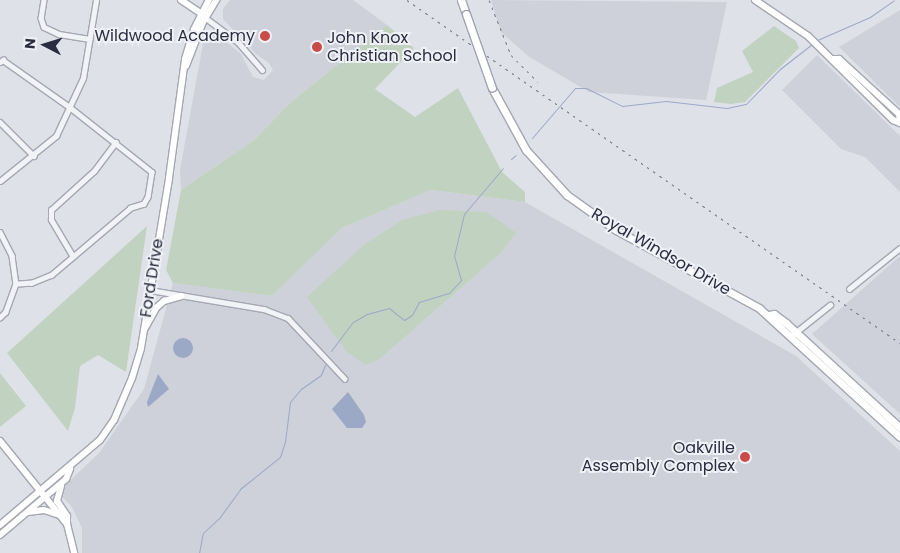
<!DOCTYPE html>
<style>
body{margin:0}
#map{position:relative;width:900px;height:553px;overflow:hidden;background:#dfe1e8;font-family:Poppins,sans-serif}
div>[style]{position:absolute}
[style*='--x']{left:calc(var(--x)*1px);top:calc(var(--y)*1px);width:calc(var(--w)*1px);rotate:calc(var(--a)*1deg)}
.built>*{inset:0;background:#ced0da}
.green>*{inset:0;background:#c2d2c1}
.water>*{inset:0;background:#9ba9c7}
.round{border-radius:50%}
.stream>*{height:1px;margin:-0.5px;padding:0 0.5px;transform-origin:0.5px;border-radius:0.5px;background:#9ba9c7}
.roads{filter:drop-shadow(1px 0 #a5a7b2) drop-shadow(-1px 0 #a5a7b2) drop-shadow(0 1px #a5a7b2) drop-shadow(0 -1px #a5a7b2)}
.street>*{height:4.5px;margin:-2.25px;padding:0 2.25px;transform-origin:2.25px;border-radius:2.25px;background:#f2f3f7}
.secondary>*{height:6px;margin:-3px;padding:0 3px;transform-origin:3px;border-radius:3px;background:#fff}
.primary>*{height:7px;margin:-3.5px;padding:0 3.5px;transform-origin:3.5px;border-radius:3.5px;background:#fff}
.rail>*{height:1px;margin-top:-0.5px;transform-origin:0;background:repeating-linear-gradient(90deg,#797e91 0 2.5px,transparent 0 7.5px)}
.bridges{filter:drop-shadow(1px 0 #9fa4b3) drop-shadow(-1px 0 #9fa4b3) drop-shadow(0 1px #9fa4b3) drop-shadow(0 -1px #9fa4b3)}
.primary-bridge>*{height:7px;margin:-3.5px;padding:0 3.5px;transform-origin:3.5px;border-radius:3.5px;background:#fff}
.dots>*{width:14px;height:14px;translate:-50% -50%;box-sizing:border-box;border:2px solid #eff1f6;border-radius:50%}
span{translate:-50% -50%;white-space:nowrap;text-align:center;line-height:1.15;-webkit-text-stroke:4px #eff1f6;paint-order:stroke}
.poi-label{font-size:16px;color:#292d3f}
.right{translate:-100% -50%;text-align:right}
.left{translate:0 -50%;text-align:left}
.street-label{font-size:16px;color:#292d3f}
.north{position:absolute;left:20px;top:20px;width:50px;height:50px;-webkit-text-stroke:4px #eff1f6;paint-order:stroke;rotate:275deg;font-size:14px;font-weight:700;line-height:20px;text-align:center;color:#292d3f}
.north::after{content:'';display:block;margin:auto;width:18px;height:22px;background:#292d3f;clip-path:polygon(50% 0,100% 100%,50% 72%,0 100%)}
</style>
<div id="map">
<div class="built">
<div style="clip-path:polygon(230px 0,353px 0,387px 25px,291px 102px,254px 140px,181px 190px,180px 170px,203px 44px,212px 30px,241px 54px,253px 77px,264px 80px,273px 70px,269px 63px,256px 54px,223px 19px,223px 9px)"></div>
<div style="clip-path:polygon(491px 0,727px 2px,706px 100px,589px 92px,528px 56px,501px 32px)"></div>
<div style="clip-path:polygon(900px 10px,900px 107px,839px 47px)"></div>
<div style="clip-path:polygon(817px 55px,900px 136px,900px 192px,865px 157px,841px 149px,782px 90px)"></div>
<div style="clip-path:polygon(evenodd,431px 190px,525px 202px,796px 356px,900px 451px,900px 553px,82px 553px,82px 528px,72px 507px,58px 492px,99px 453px,144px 389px,173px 283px,272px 296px,342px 228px,431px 190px,516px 233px,501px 253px,380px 359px,366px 365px,516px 233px)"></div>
<div style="clip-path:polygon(900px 256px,900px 414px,812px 334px)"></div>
</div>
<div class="green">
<div style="clip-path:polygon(387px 25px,414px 48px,375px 89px,415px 117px,458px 88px,502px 172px,525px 192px,525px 202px,431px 190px,342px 228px,272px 296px,173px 283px,166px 270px,181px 190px,254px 140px,291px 102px)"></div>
<div style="clip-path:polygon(774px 26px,796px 41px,799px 48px,745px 102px,731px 104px,714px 102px,717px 88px,753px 72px,742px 51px)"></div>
<div style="clip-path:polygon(439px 210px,487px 212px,516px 233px,501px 253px,380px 359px,366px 365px,347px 352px,307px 297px,365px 244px,402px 220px)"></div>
<div style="clip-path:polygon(147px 226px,126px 372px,98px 355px,80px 366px,75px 408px,68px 431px,7px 353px)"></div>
<div style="clip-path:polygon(0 373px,26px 406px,0 427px)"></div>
</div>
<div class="water">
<div class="round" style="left:173px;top:338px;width:20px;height:20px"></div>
<div style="clip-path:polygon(158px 374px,169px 389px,148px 407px,147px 402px)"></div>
<div style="clip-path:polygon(348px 392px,364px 415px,366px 422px,362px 428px,347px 428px,332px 409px)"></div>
</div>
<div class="stream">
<div style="--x:815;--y:41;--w:60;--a:-23.6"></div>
<div style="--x:870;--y:17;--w:29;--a:-35"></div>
<div style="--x:532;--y:138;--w:66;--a:-49.3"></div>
<div style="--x:575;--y:88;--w:11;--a:0"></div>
<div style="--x:586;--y:88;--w:40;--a:26.6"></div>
<div style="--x:622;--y:106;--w:44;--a:-6.5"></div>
<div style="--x:666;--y:101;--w:61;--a:6.5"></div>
<div style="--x:727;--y:108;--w:19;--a:-12"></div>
<div style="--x:746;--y:104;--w:49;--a:-45.8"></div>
<div style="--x:780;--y:69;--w:41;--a:-38"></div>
<div style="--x:511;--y:159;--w:6;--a:-39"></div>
<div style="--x:331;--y:351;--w:36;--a:-53"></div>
<div style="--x:353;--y:322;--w:16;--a:-30"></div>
<div style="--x:367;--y:314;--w:23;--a:-15"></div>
<div style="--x:389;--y:308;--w:19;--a:39"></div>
<div style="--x:404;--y:320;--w:9;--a:-32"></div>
<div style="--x:412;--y:315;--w:15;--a:-62"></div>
<div style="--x:419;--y:302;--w:31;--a:-17"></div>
<div style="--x:449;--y:293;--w:18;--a:-47"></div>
<div style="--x:461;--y:280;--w:25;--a:-106"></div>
<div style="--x:454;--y:256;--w:43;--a:-76.6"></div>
<div style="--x:464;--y:214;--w:60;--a:-49.7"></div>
<div style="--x:199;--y:553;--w:20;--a:-79"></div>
<div style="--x:203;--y:533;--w:23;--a:-43"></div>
<div style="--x:220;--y:517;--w:34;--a:-54"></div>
<div style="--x:240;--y:489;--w:51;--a:-38.7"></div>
<div style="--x:280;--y:457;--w:16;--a:-72"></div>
<div style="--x:285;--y:442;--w:40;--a:-82.9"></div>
<div style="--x:290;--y:402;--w:17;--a:-50"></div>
<div style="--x:301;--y:389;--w:24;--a:-35"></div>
<div style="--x:321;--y:375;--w:11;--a:-68"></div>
</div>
<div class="roads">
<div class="street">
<div style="--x:44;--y:0;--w:18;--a:99"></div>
<div style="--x:41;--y:18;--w:9;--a:72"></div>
<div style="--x:44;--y:27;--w:17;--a:25"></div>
<div style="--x:59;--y:34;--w:31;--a:9"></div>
<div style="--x:206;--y:18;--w:40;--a:37"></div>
<div style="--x:238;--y:42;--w:37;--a:49"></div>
<div style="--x:0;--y:62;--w:4;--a:-34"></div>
<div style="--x:3;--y:60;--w:83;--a:35.2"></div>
<div style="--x:71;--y:108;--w:103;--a:38.3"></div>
<div style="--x:152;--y:172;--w:25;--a:99"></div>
<div style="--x:148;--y:197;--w:8;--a:120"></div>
<div style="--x:144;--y:204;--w:14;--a:163"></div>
<div style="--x:131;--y:208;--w:104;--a:139.7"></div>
<div style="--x:52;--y:275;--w:22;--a:158"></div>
<div style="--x:32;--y:283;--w:16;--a:176"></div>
<div style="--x:0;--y:122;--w:48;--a:45"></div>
<div style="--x:0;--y:181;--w:72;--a:-38.8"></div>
<div style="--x:56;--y:136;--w:64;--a:-65"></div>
<div style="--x:83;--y:78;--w:79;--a:-80.5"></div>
<div style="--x:0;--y:232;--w:27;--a:63"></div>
<div style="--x:12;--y:256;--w:28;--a:82"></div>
<div style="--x:16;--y:284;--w:30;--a:110"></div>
<div style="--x:6;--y:312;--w:8;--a:135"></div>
<div style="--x:73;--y:257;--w:43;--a:-120.7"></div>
<div style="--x:51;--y:220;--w:10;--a:-90"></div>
<div style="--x:51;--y:210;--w:58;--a:-42.2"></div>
<div style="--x:94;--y:171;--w:36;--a:-53"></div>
<div style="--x:849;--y:289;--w:65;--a:-38.8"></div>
<div style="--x:150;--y:290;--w:116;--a:9.5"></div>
<div style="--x:264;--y:309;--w:26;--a:21"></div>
<div style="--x:288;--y:318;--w:83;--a:46.9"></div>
<div style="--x:791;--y:336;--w:50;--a:-38.5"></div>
</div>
<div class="secondary">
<div style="--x:181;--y:0;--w:27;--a:34"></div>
<div style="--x:755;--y:0;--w:64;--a:34.2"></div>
<div style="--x:808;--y:36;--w:120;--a:44.7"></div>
<div style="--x:893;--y:120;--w:8;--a:23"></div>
<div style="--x:833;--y:59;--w:6;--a:0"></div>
<div style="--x:839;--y:59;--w:81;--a:42.5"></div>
<div style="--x:899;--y:114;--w:7;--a:82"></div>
<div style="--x:186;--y:66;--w:47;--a:-68.9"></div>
<div style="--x:203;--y:22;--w:26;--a:-59"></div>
<div style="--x:144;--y:330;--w:25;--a:-61"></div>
<div style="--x:156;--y:308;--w:11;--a:-41"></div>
<div style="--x:164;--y:301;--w:18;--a:-16"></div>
<div style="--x:0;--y:441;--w:107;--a:51.1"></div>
<div style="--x:67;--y:524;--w:30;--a:76"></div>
<div style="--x:61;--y:486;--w:16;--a:105"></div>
<div style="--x:57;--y:501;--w:18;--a:56"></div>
<div style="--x:67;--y:516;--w:8;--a:90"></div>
<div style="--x:28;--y:512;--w:16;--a:-7"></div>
<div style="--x:44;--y:510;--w:16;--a:18"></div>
<div style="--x:0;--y:525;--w:131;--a:-40.4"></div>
<div style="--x:100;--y:440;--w:24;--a:-55"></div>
<div style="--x:114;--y:420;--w:46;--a:-66.8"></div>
<div style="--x:132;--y:378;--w:31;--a:-73"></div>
<div style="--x:141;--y:348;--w:172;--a:-80.6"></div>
<div style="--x:169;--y:178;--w:120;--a:-82.3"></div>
<div style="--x:185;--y:59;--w:31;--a:-73"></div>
<div style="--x:194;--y:29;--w:33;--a:-63"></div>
<div style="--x:0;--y:535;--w:87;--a:-40.3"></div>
<div style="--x:66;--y:479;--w:11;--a:-68"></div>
</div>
<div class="primary">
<div style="--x:461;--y:0;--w:15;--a:70"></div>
<div style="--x:492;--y:88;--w:71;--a:61.3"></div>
<div style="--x:526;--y:150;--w:61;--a:47.7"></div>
<div style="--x:567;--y:195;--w:60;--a:35.5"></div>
<div style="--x:616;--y:230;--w:163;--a:28.6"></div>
<div style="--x:759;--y:308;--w:191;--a:42.5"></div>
<div style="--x:769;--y:315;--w:5;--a:-11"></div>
<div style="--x:774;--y:314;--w:15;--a:37"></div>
<div style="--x:786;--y:323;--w:155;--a:42.6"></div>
</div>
</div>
<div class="rail">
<div style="--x:407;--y:0;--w:601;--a:34.83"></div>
<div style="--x:489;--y:0;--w:59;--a:68.2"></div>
<div style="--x:511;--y:55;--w:38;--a:45"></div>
</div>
<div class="bridges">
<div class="primary-bridge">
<div style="--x:466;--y:14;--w:78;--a:70.6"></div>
</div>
</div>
<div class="dots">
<div style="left:265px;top:36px;background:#ca4c48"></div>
<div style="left:317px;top:47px;background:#ca4c48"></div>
<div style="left:745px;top:457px;background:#ca4c48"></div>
</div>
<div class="poi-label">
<span class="right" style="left:255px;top:36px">Wildwood Academy</span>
<span class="left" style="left:327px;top:47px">John Knox<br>Christian School</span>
<span class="right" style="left:735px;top:457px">Oakville<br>Assembly Complex</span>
</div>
<div class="street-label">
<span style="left:661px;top:252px;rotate:30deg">Royal Windsor Drive</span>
<span style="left:152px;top:278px;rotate:-81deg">Ford Drive</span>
</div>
<div class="north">N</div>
</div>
